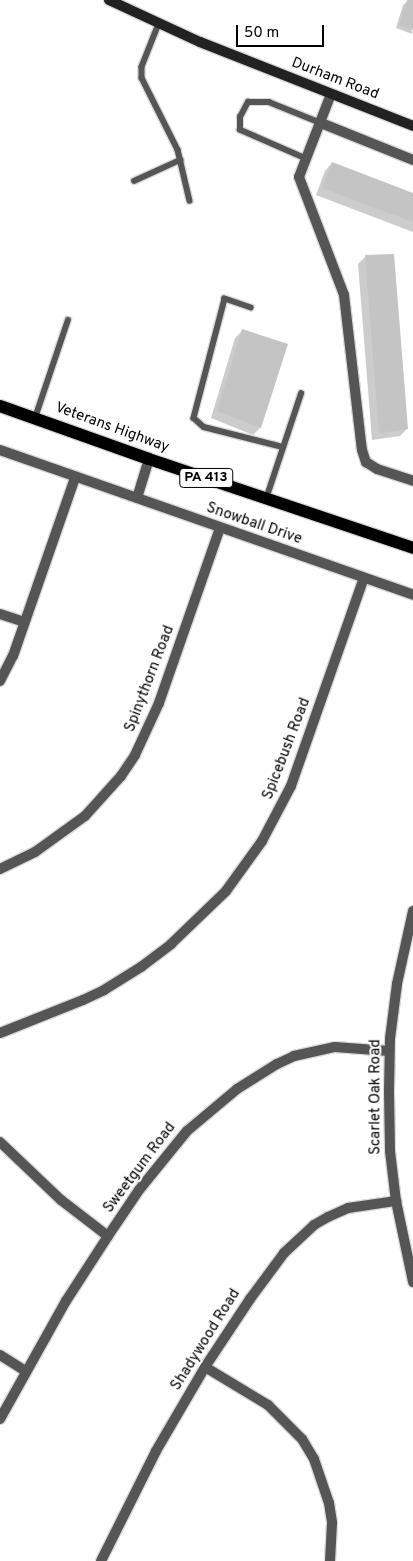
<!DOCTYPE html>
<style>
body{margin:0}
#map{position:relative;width:413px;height:1561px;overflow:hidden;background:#fff;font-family:Overpass,sans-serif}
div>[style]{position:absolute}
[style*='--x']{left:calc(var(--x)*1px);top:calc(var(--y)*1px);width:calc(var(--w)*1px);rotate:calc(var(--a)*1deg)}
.shadow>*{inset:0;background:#0003}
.building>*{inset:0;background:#c4c4c4}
.roads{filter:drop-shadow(1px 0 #dbdbdb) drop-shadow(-1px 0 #dbdbdb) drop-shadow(0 1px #dbdbdb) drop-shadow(0 -1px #dbdbdb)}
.lane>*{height:5.5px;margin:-2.75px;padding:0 2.75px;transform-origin:2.75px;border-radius:2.75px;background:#555}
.street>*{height:10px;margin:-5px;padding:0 5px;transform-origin:5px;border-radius:5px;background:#555}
.secondary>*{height:10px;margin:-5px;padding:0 5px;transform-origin:5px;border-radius:5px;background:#222}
.primary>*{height:12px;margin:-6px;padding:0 6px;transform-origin:6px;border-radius:6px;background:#000}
span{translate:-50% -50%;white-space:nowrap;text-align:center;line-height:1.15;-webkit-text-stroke:4px #fff;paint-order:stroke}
.shield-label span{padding:1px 4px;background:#fff;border:1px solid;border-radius:4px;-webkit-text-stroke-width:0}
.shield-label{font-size:14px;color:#000;font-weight:700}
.street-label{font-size:15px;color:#000}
.scale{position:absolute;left:236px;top:25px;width:88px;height:22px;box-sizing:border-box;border:2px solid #000;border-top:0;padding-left:6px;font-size:15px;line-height:18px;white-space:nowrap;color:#000;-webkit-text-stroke:4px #fff;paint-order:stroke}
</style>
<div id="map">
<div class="shadow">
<div style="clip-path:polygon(407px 2px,413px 4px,412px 34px,396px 28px,403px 5px)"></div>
<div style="clip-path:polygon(332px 163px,413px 194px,413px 232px,316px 195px,325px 171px)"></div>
<div style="clip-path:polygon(365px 257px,407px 429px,400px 436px,372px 440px,358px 264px)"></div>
<div style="clip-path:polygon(242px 331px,260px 428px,253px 435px,211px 418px,235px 338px)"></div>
</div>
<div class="building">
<div style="clip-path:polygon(407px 0,413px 0,413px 30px,399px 25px)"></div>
<div style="clip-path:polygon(332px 162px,413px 193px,413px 222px,322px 188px)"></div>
<div style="clip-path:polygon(394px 254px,408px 429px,379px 433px,365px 255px)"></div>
<div style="clip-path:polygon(242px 329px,288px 344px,261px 428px,217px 411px)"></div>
</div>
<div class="roads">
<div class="lane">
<div style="--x:159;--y:24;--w:46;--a:111.6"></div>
<div style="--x:142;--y:67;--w:11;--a:90"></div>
<div style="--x:142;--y:78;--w:80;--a:63.4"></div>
<div style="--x:178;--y:150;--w:52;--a:76.8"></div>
<div style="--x:306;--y:159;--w:72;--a:-156.3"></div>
<div style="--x:240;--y:130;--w:13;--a:-90"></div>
<div style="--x:240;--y:117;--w:17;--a:-62"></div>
<div style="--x:248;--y:102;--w:21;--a:0"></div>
<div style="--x:269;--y:102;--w:56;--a:22"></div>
<div style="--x:134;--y:181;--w:51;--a:-24.5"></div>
<div style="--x:251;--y:308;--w:28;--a:-161"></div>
<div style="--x:225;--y:299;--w:123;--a:104.6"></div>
<div style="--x:194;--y:418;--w:13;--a:42"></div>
<div style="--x:204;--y:427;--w:81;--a:14.2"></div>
<div style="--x:35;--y:418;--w:103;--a:-71.4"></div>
<div style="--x:266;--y:499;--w:111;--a:-71.6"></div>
</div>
<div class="street">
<div style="--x:331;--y:94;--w:89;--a:111.1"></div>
<div style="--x:299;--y:177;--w:126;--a:69.1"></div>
<div style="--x:344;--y:295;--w:156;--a:83.4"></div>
<div style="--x:362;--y:450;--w:13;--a:72"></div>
<div style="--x:366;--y:462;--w:13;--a:32"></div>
<div style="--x:377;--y:469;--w:38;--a:18"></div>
<div style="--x:321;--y:123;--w:99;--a:21.9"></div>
<div style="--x:0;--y:450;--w:438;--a:19.3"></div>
<div style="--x:137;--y:498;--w:41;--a:-72.9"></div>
<div style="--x:0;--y:614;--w:25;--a:18"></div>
<div style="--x:0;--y:681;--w:28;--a:-63"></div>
<div style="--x:13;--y:656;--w:188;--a:-70.8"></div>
<div style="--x:0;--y:869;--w:39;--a:-26"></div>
<div style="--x:35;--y:852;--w:62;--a:-35.8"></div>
<div style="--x:85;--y:816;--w:54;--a:-48"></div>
<div style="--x:121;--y:776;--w:25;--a:-56"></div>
<div style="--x:135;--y:755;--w:57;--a:-65.2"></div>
<div style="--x:159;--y:703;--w:185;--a:-70.8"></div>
<div style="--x:413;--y:911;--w:75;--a:102.4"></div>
<div style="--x:397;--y:984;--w:55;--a:97.3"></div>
<div style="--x:390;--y:1039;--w:53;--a:91.1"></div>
<div style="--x:389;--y:1092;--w:59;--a:89"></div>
<div style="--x:390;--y:1151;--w:50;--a:83.2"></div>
<div style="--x:396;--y:1201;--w:83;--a:78.1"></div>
<div style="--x:0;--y:1033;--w:89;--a:-21.7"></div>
<div style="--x:83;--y:1000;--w:23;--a:-25"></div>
<div style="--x:104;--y:990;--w:44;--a:-31.9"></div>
<div style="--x:141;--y:967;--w:38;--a:-37"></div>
<div style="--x:171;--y:944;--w:76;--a:-43.9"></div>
<div style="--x:226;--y:891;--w:62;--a:-54.2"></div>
<div style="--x:262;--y:841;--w:62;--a:-62.2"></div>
<div style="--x:291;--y:786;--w:220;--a:-70.7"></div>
<div style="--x:0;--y:1142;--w:84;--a:43.6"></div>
<div style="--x:61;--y:1200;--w:59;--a:37.5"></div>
<div style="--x:0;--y:1355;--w:31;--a:32"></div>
<div style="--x:205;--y:1367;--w:74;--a:31.1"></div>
<div style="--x:268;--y:1405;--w:48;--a:45"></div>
<div style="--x:302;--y:1439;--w:23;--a:59"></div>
<div style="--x:314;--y:1459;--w:46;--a:71.2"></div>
<div style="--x:329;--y:1503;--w:20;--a:81"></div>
<div style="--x:332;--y:1523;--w:38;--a:93"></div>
<div style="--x:0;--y:1419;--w:135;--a:-60.8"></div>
<div style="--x:66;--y:1301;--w:77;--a:-57.1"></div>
<div style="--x:108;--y:1236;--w:55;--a:-56"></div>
<div style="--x:139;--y:1190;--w:76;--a:-50.9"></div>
<div style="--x:187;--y:1131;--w:65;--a:-40"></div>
<div style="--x:237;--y:1089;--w:47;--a:-32"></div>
<div style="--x:277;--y:1064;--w:19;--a:-25"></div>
<div style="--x:294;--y:1056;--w:42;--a:-12.4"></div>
<div style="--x:335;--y:1047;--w:54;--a:4.2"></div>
<div style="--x:101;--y:1561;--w:123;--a:-63.4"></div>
<div style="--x:156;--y:1451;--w:97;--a:-59.7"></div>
<div style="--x:205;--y:1367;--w:82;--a:-56.5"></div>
<div style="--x:250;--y:1299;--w:57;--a:-53.5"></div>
<div style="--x:284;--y:1253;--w:41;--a:-43"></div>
<div style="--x:314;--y:1225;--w:16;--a:-30"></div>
<div style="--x:328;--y:1217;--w:22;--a:-24"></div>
<div style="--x:348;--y:1208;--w:49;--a:-8.3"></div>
</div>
<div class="secondary">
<div style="--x:109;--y:0;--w:100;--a:24.8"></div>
<div style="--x:200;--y:42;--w:229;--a:21.5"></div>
</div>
<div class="primary">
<div style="--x:0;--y:406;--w:158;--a:19.6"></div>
<div style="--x:149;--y:459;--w:279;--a:18.6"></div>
</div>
</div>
<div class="shield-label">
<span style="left:206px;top:478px">PA 413</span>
</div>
<div class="street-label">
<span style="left:335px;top:79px;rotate:21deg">Durham Road</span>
<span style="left:112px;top:428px;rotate:20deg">Veterans Highway</span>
<span style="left:254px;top:524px;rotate:19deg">Snowball Drive</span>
<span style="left:150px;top:679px;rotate:-69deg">Spinythorn Road</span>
<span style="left:287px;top:749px;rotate:-69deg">Spicebush Road</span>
<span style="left:376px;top:1097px;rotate:-90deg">Scarlet Oak Road</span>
<span style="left:140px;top:1168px;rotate:-53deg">Sweetgum Road</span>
<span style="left:206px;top:1340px;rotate:-58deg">Shadywood Road</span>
</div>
<div class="scale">50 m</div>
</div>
